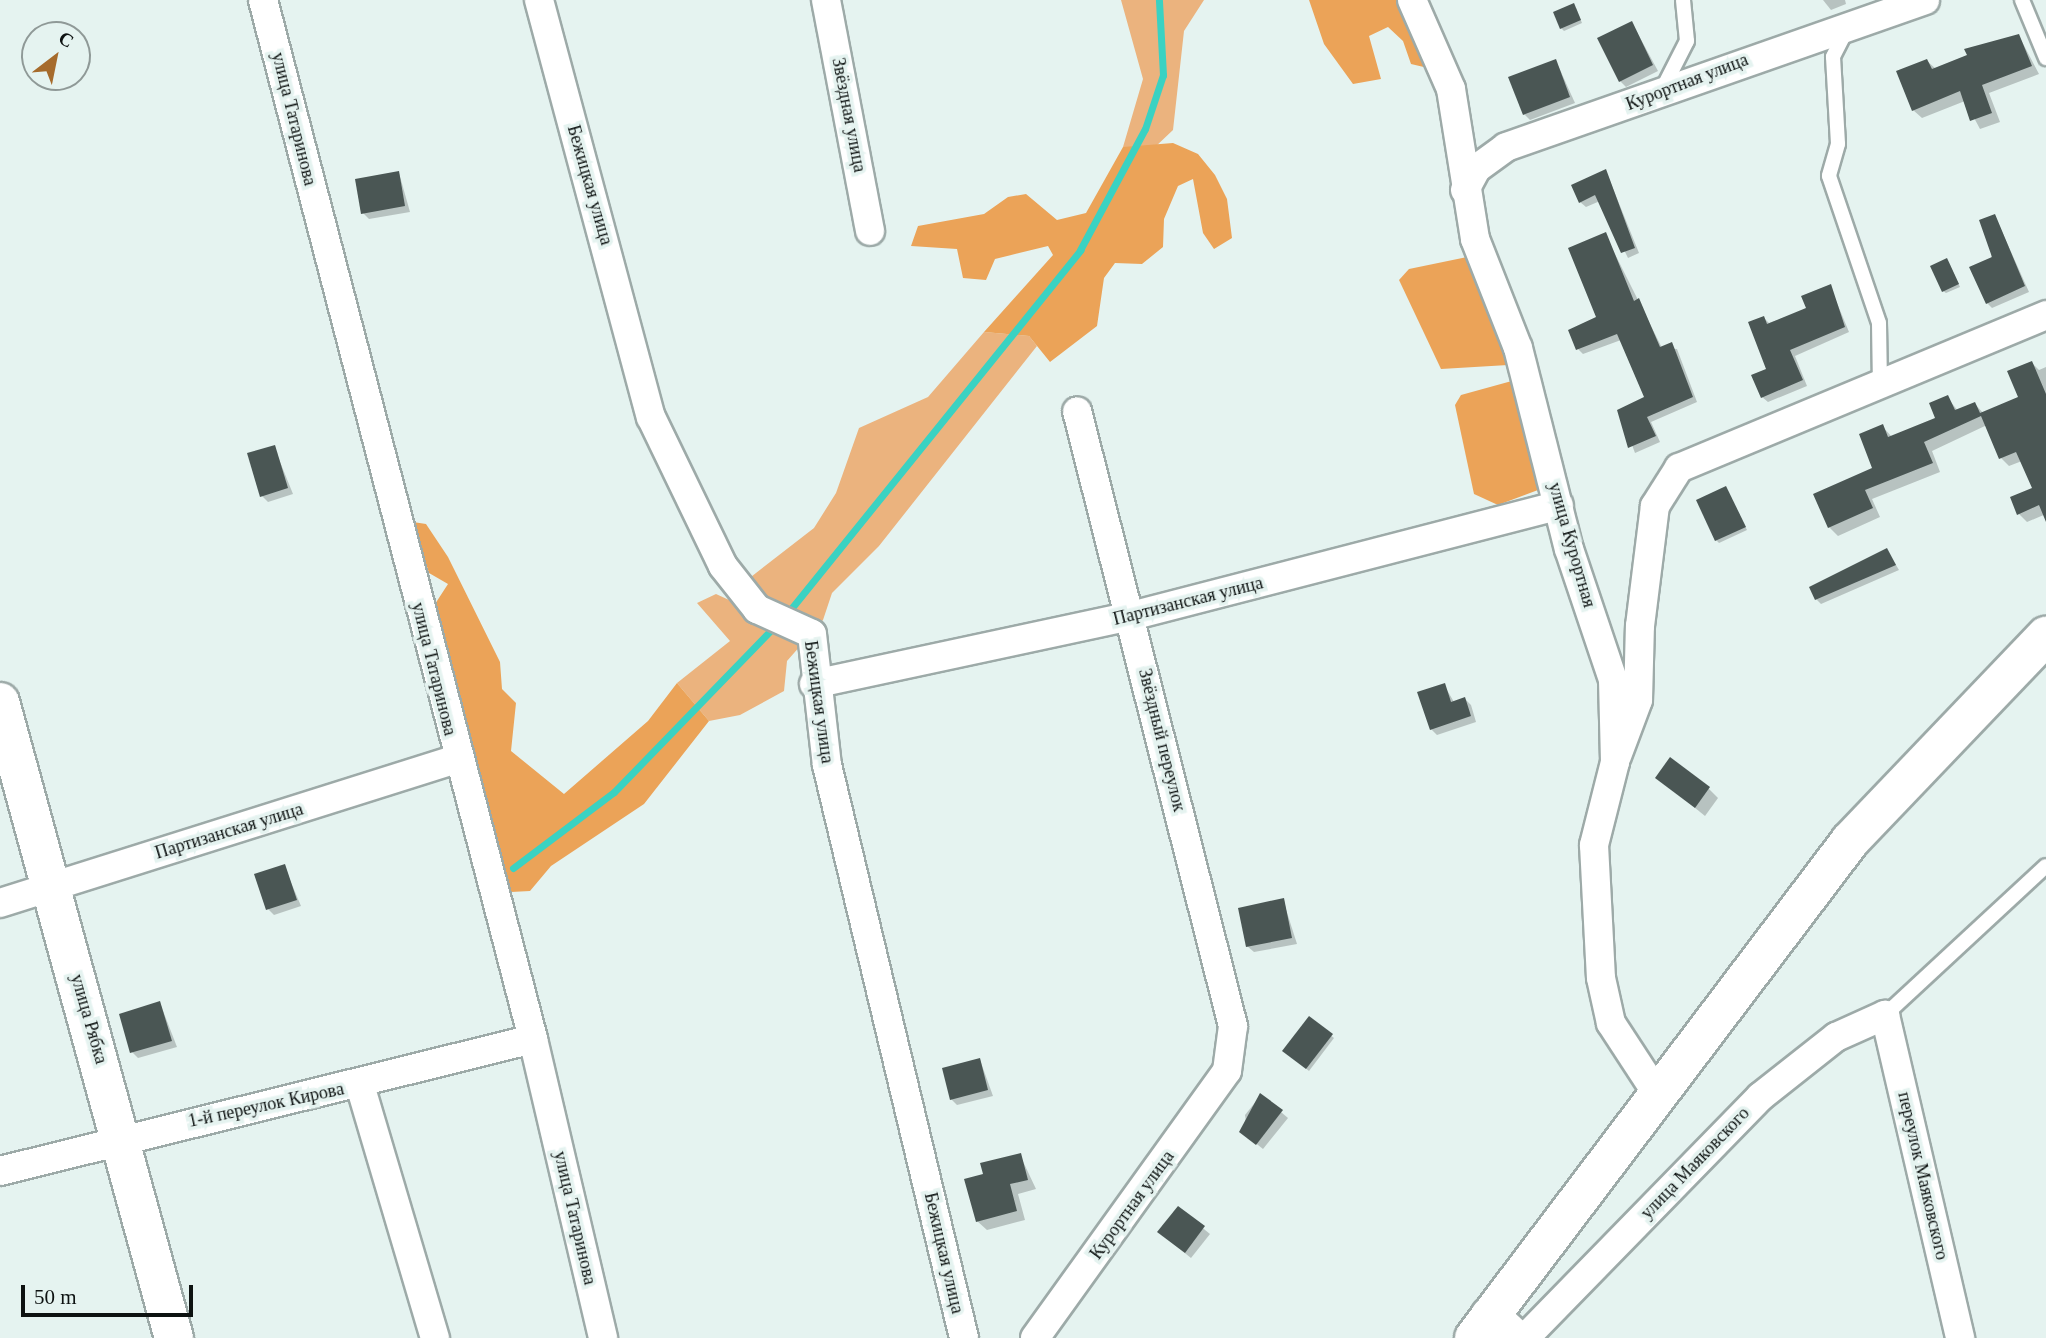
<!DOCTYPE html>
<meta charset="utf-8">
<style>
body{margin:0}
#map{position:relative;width:2046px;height:1338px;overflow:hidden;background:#e5f3f0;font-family:"Times New Roman",serif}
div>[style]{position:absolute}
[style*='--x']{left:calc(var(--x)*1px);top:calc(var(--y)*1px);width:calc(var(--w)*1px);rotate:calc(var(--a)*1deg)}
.green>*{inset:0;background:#ebb37e}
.forest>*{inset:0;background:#eba358}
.shadow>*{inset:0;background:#0003}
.stream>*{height:7px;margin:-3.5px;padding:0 3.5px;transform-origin:3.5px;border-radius:3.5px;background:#3ad2c2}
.building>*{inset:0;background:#4a5654}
.roads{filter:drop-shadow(2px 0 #9daaa8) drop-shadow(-2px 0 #9daaa8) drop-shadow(0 2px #9daaa8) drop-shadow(0 -2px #9daaa8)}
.lane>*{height:14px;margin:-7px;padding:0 7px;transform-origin:7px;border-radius:7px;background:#fff}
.street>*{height:28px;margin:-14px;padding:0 14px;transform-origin:14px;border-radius:14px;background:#fff}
.secondary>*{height:38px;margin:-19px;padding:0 19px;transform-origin:19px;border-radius:19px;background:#fff}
span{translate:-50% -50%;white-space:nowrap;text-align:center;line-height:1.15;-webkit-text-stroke:7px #e5f3f0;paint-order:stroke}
.street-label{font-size:18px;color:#0d1211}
.north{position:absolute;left:21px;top:21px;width:70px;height:70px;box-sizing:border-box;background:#e5f3f0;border:2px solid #8f9997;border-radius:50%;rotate:32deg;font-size:19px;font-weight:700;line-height:28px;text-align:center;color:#0d1211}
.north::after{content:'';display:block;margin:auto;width:24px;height:32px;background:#a66b2c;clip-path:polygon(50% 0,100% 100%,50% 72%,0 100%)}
.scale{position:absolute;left:21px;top:1285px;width:172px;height:32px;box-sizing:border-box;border:4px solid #0d1211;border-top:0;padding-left:9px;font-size:21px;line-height:24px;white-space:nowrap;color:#0d1211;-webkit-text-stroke:5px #e5f3f0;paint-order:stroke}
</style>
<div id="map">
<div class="green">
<div style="clip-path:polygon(1121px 0,1204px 0,1184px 31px,1173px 130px,1154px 148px,1123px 147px,1143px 79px)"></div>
<div style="clip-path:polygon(984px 332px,1029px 336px,1037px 346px,879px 546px,832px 593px,823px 620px,787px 661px,784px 691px,740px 715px,709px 721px,677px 683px,730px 641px,697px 603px,716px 594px,740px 605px,747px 580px,814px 528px,836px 493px,859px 428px,928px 397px)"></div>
</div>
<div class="forest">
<div style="clip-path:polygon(1309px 0,1418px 0,1428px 68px,1411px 64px,1403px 41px,1388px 27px,1369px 36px,1381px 79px,1353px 84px,1324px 44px)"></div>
<div style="clip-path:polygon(1173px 143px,1198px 154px,1215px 175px,1227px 199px,1232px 238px,1214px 249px,1203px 233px,1193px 179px,1178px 186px,1164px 219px,1163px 247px,1142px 264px,1115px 263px,1104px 278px,1097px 326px,1050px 362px,1029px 336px,984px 332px,1053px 255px,1048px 246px,995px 259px,986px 280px,963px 278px,957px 249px,911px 246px,918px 226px,984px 214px,1008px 197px,1026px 194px,1057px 220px,1086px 213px,1123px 147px)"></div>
<div style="clip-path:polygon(1472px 256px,1522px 339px,1508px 365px,1441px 369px,1399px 280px,1409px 269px)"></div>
<div style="clip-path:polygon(1519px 379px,1546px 487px,1498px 505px,1474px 494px,1455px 405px,1461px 395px)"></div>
<div style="clip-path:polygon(413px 522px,426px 524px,448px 557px,500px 662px,502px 689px,516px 703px,511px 751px,564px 794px,648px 721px,677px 683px,709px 721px,644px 804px,551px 866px,530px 891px,511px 892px,499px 867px,438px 624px,435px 604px,448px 584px,429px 573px)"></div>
</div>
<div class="shadow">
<div style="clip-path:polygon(1823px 0,1845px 0,1846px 4px,1831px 10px)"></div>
<div style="clip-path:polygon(1576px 8px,1582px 23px,1564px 31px,1561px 28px)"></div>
<div style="clip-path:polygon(1632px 23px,1658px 71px,1626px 87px,1620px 81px)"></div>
<div style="clip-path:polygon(2019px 36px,2039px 74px,1989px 93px,2000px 122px,1980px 129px,1965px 101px,1922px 118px,1913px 110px,1927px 61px,1936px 69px)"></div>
<div style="clip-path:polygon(1556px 61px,1575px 103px,1530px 120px,1524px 114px)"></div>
<div style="clip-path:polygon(1606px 171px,1639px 253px,1628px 258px,1600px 201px,1586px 207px,1580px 202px)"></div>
<div style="clip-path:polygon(399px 173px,410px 212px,369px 219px,363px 213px)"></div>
<div style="clip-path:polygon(1995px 216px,2029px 292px,1992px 308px,1987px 303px)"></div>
<div style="clip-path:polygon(1605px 234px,1662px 348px,1677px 349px,1697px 402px,1651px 422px,1660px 442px,1635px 453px,1619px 410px,1647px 398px,1621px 340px,1583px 354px,1578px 349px,1599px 318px)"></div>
<div style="clip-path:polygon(1949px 263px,1960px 287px,1946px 293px,1943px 291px)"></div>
<div style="clip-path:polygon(1830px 286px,1849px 332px,1795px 356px,1807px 386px,1768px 402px,1762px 397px,1768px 370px,1764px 318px,1769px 323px,1808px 309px)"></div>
<div style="clip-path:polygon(2032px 363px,2039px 370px,2046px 367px,2046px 514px,2027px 522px,2019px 514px,2034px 489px,2022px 461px,2009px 466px,2001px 458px,1987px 425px,1932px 451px,1940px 472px,1872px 499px,1880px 517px,1838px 536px,1829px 527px,1874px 469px,1882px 426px,1892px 437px,1938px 419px,1947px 397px,1958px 411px,1975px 404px,1984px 414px,2021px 398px)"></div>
<div style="clip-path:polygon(274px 447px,293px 494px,268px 502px,262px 496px)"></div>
<div style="clip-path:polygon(1726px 488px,1747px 530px,1719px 543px,1716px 540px)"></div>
<div style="clip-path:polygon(1887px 550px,1899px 570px,1821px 604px,1816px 599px)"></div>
<div style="clip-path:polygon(1444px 685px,1454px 702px,1465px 699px,1471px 705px,1476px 722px,1437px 735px,1431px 729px)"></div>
<div style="clip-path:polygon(1657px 777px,1709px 789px,1718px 798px,1705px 816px)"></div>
<div style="clip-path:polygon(284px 866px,301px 906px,274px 915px,268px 909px)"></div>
<div style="clip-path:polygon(1283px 900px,1297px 944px,1254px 952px,1247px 946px)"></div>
<div style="clip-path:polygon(160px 1003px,177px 1047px,138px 1058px,132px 1052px)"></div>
<div style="clip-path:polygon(1309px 1018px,1334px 1038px,1309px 1071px,1287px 1053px)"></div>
<div style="clip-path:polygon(980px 1060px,993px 1096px,957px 1105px,951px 1099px)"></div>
<div style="clip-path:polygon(1261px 1095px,1288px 1118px,1263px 1149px,1248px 1137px,1245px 1115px)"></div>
<div style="clip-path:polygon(1020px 1155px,1036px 1189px,1018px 1194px,1025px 1220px,987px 1230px,977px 1221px)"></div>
<div style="clip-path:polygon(1178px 1208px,1210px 1234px,1191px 1258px,1166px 1238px)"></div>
</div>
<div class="stream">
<div style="--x:786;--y:615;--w:469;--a:-51.1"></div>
<div style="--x:1080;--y:250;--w:137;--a:-61.8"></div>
<div style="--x:1145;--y:129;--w:57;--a:-71.6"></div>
<div style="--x:1163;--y:75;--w:75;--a:-93.1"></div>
<div style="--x:513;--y:868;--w:126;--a:-37"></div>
<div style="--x:614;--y:792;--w:231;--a:-45.9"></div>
</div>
<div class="building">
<div style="clip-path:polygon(1574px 3px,1581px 20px,1560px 29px,1553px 12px)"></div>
<div style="clip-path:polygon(1632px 21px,1653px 65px,1619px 82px,1597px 38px)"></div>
<div style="clip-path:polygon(2019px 34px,2032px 66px,1982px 85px,1992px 113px,1970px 121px,1960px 91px,1912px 111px,1896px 71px,1927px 59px,1932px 69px,1967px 55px,1964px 49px)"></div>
<div style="clip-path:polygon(1556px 59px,1570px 97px,1523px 115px,1508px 77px)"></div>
<div style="clip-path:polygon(1606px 169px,1635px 248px,1621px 253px,1595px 195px,1579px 203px,1571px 185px)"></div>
<div style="clip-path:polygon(399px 171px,405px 206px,361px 214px,355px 179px)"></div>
<div style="clip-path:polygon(1995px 214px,2025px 286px,1986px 304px,1969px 267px,1992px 257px,1979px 220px)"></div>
<div style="clip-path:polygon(1606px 232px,1634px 301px,1639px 298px,1660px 347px,1672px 342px,1693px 397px,1647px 417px,1656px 436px,1628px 448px,1617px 410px,1644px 397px,1617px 334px,1576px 350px,1568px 330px,1596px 317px,1568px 248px)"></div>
<div style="clip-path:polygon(1947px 258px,1959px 284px,1942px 292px,1930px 266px)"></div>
<div style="clip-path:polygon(1831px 284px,1845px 327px,1790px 350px,1803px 380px,1761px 398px,1751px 375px,1766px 369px,1748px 322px,1764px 316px,1767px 324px,1806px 308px,1801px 296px)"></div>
<div style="clip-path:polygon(2032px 361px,2046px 394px,2046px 522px,2039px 505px,2017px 515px,2010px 497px,2032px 488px,2016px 452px,1999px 459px,1981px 416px,1924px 442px,1933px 463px,1865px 490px,1873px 508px,1828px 528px,1813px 494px,1872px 468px,1859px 434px,1883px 424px,1888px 437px,1935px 418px,1929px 403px,1948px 395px,1955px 410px,1975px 402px,1980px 413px,2018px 397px,2007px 371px)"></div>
<div style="clip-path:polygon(275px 445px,288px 488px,260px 497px,247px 453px)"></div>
<div style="clip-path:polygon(1726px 486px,1746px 527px,1715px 541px,1696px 500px)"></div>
<div style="clip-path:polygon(1887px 548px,1896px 565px,1815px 600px,1809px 587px)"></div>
<div style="clip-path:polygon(1445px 683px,1451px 702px,1465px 697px,1471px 716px,1430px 730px,1417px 692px)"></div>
<div style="clip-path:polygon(1670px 757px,1710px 787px,1695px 808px,1655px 778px)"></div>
<div style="clip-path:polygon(285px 864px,297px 900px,266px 910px,254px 874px)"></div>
<div style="clip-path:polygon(1284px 898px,1292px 938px,1246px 947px,1238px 908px)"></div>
<div style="clip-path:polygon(160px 1001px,172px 1041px,130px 1053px,119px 1014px)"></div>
<div style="clip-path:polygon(1309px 1016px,1333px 1034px,1306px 1069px,1282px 1051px)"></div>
<div style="clip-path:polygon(980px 1058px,988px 1090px,950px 1100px,942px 1068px)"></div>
<div style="clip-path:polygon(1260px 1093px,1283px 1110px,1256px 1145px,1239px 1132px)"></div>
<div style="clip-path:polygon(1021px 1153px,1028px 1180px,1010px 1184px,1017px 1211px,976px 1222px,964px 1179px,983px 1174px,980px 1163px)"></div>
<div style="clip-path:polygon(1178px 1206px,1205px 1226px,1185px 1253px,1157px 1232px)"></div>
</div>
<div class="roads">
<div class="lane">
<div style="--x:2022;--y:0;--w:63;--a:67.5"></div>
<div style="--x:1846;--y:31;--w:29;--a:117"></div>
<div style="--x:1833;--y:57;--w:87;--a:86.7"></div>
<div style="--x:1838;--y:144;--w:33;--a:106"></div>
<div style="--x:1829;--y:176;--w:155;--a:71.2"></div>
<div style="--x:1879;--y:323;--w:61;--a:89.1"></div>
<div style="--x:1662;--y:90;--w:55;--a:-63"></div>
<div style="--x:1687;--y:41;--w:41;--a:-95.6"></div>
<div style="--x:1885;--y:1015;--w:219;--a:-42.8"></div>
</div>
<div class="street">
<div style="--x:263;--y:0;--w:1074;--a:75.43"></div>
<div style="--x:533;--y:1039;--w:307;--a:76.8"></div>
<div style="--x:539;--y:0;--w:432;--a:75"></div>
<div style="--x:651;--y:417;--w:165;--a:64.2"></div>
<div style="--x:723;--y:566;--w:55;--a:51.7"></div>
<div style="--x:757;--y:609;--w:60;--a:24.4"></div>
<div style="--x:812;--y:634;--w:132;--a:83.5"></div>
<div style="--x:827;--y:765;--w:589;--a:76.55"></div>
<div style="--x:826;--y:0;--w:235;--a:79.2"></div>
<div style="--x:1412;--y:0;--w:97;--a:66.3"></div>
<div style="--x:1451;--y:89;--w:152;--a:80.9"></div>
<div style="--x:1475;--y:239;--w:117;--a:68.5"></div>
<div style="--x:1518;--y:348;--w:207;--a:75.8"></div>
<div style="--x:1569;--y:549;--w:138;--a:71.4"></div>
<div style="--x:1613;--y:680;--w:82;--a:88.6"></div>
<div style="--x:1615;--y:762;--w:86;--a:104.2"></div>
<div style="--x:1594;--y:845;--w:133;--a:87"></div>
<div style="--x:1601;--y:978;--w:46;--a:77.5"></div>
<div style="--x:1611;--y:1023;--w:82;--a:56.9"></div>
<div style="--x:1465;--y:190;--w:24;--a:-62"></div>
<div style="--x:1476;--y:169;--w:37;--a:-36"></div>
<div style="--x:1506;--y:147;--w:444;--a:-19.3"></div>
<div style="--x:814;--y:684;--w:324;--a:-12.1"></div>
<div style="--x:1131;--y:616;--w:442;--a:-14.5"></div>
<div style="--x:1617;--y:756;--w:60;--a:-69.4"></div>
<div style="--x:1638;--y:700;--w:74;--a:-88.5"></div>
<div style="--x:1640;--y:626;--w:121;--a:-82.9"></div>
<div style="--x:1655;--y:506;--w:45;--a:-57.7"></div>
<div style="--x:1679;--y:468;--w:398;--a:-22.6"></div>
<div style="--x:0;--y:903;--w:479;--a:-17.5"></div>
<div style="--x:360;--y:1085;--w:264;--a:73.5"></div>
<div style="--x:0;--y:1171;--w:549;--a:-13.91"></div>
<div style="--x:1035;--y:1338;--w:329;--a:-54.3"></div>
<div style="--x:1227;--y:1071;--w:45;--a:-82.4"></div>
<div style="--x:1233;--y:1026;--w:634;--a:-104.23"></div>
<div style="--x:1525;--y:1338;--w:337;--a:-45.7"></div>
<div style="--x:1760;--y:1097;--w:97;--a:-38.3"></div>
<div style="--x:1836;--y:1037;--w:54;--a:-24.2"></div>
<div style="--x:1885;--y:1015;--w:332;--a:76.9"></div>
</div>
<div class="secondary">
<div style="--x:0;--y:702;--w:659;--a:74.7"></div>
<div style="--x:1490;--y:1316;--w:33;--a:43"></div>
<div style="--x:1474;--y:1338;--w:623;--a:-52.89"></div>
<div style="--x:1850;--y:841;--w:284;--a:-46.3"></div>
</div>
</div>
<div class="street-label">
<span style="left:1687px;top:82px;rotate:-21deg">Курортная улица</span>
<span style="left:849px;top:115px;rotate:79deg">Звёздная улица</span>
<span style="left:294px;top:119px;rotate:76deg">улица Татаринова</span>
<span style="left:590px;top:185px;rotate:74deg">Бежицкая улица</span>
<span style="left:1572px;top:545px;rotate:74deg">улица Курортная</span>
<span style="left:1188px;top:601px;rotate:-14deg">Партизанская улица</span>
<span style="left:434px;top:669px;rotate:76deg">улица Татаринова</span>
<span style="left:819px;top:702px;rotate:82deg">Бежицкая улица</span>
<span style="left:1162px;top:740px;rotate:76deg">Звёздный переулок</span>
<span style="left:229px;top:831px;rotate:-17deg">Партизанская улица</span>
<span style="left:89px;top:1019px;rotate:74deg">улица Рябка</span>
<span style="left:266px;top:1105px;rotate:-12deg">1-й переулок Кирова</span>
<span style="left:1695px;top:1163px;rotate:-46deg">улица Маяковского</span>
<span style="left:1923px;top:1176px;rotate:77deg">переулок Маяковского</span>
<span style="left:1132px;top:1205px;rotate:-54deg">Курортная улица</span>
<span style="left:575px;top:1218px;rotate:77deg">улица Татаринова</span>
<span style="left:944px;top:1253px;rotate:77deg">Бежицкая улица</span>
</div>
<div class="north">С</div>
<div class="scale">50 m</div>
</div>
